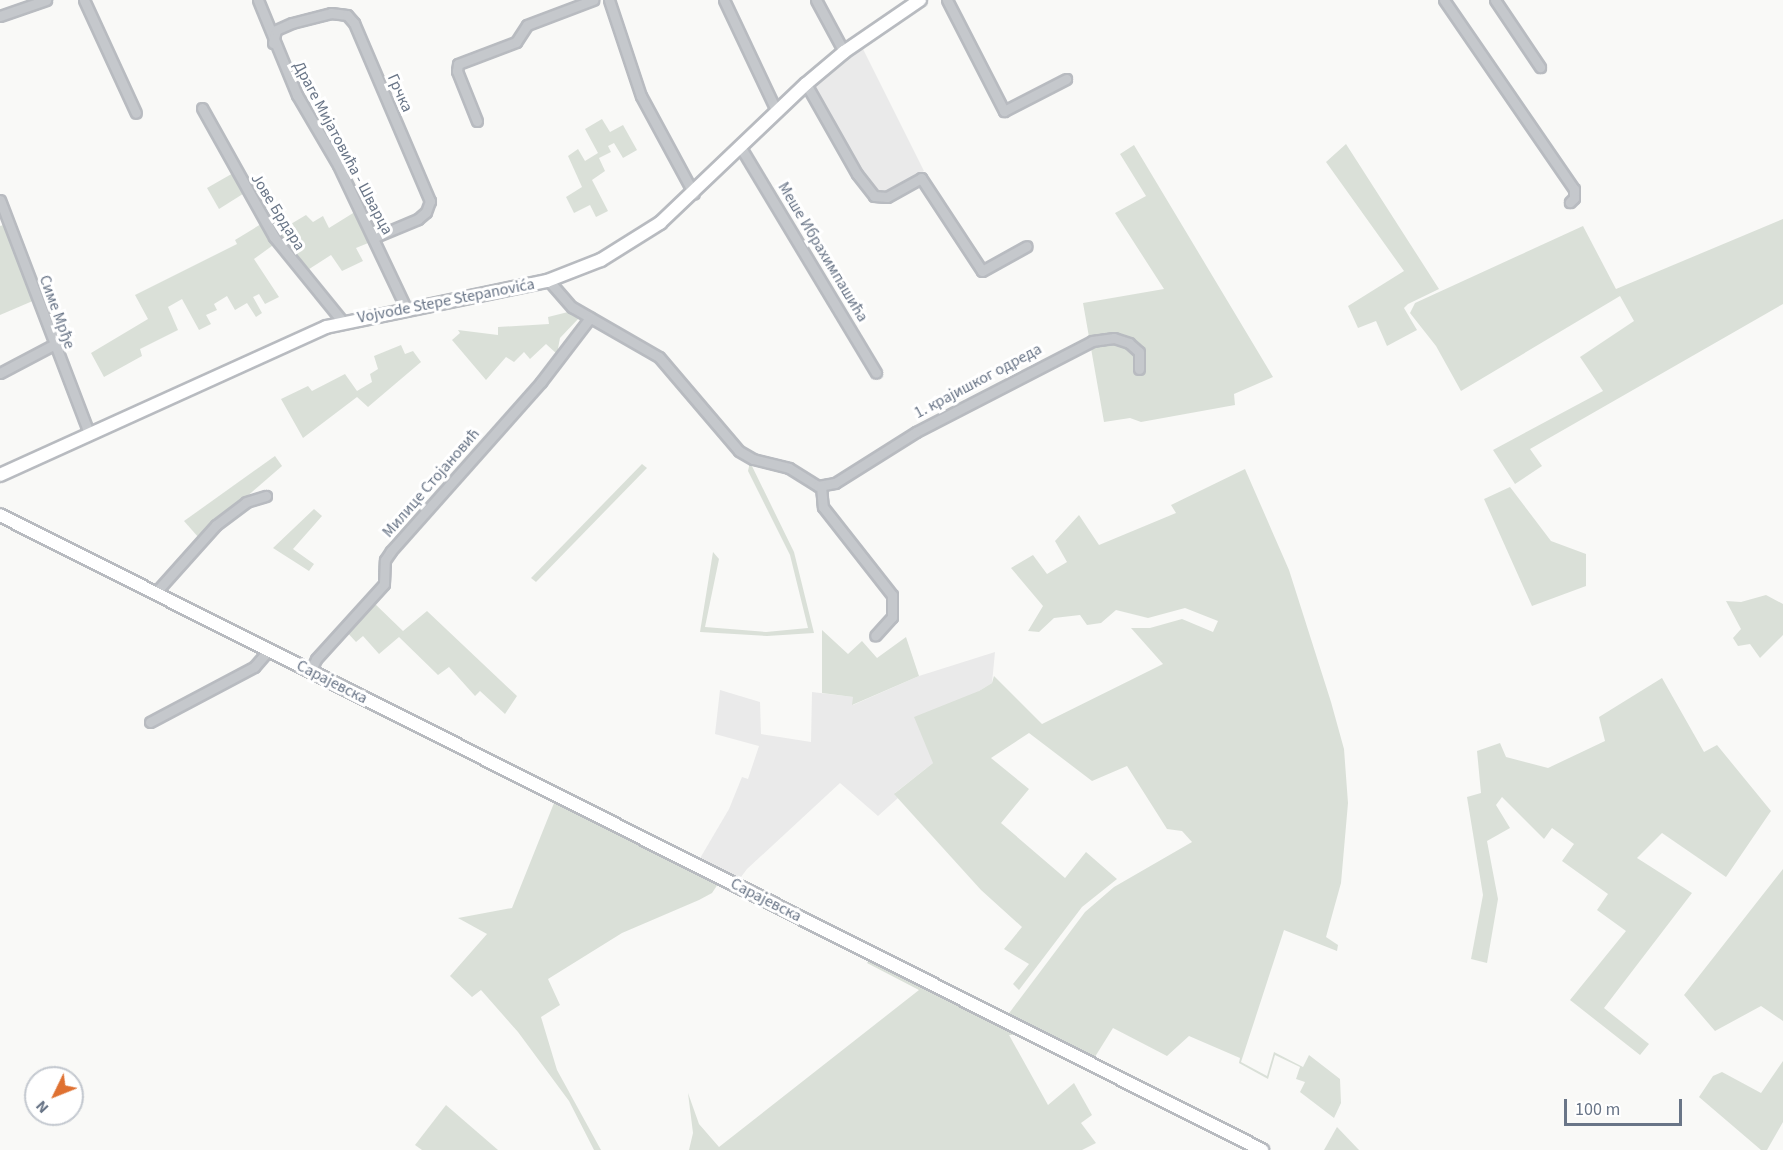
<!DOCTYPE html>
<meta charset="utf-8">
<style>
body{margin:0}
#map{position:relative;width:1783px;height:1150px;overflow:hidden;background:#f9f9f7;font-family:"Source Sans 3",sans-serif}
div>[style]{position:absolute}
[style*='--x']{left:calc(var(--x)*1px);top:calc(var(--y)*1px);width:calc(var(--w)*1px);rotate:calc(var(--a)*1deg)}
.built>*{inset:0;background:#eaeaea}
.green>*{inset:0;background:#dae0d8}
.roads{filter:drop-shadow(2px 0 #b8bbc0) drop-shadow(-2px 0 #b8bbc0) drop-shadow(0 2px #b8bbc0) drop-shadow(0 -2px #b8bbc0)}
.minor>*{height:9px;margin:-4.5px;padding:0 4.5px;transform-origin:4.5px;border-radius:4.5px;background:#c5c8cc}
.major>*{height:12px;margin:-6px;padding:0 6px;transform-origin:6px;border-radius:6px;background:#fff}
span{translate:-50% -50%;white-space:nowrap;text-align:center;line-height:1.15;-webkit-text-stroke:6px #fff;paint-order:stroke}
.street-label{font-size:16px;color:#697587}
.north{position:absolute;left:24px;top:1066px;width:60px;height:60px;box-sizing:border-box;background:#fff;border:2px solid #c3c8cf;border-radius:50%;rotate:227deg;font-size:16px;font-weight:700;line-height:24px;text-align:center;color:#697587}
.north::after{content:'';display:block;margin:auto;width:21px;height:27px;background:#df7131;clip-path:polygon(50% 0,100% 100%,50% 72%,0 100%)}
.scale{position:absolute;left:1564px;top:1099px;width:118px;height:27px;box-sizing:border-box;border:3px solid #697587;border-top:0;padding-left:8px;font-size:18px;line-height:21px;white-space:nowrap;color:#697587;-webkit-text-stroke:4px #fff;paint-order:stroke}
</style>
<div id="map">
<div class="built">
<div style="clip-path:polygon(861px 45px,924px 171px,888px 195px,873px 193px,811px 84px)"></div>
<div style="clip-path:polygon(995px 652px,992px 683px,979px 691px,933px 763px,895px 793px,898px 798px,878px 816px,840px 783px,747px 869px,741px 877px,744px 883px,699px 860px,729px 809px,742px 777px,748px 779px,759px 746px,715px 734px,720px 690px,760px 702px,761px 734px,811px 742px,812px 692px,853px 697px,853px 705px,919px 676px)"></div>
</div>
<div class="green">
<div style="clip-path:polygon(602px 119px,610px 132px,623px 125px,637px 150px,623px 158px,614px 143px,608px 146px,611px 152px,599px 158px,605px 171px,592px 180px,608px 211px,596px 217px,590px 205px,574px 213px,566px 197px,582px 187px,568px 156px,578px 149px,585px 161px,598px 153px,585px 129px)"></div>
<div style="clip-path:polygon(1346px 144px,1439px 289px,1408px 304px,1404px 308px,1417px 330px,1387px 346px,1376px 321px,1358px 328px,1348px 306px,1404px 271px,1326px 162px)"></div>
<div style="clip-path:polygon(1134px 145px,1273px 377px,1234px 394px,1235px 405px,1141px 422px,1130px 418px,1104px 422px,1083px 303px,1164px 289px,1115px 213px,1146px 196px,1120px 154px)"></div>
<div style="clip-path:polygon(235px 172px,246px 192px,219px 209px,207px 188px)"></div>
<div style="clip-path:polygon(358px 210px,373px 241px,356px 248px,363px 261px,342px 271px,331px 255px,303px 273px,276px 243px,254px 259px,279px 297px,265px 304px,259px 294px,253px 297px,262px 313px,256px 317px,247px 303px,235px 310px,227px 296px,214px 304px,217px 310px,206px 315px,211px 324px,199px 330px,182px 299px,168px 307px,178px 330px,140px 349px,142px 356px,104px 377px,91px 353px,148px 319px,135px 295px,237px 244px,235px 240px,266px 221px,274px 234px,306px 215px,313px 222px,323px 216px,329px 228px)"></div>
<div style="clip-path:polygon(1783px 219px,1783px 304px,1530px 449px,1542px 466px,1515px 484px,1493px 450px,1603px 391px,1580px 357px,1634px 321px,1620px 296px,1461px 391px,1436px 346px,1410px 313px,1415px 303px,1583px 226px,1616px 289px)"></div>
<div style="clip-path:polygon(7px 224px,35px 300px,0 315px,0 226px)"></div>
<div style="clip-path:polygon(576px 310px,579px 318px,560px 338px,557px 354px,546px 344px,530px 359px,524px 352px,514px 362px,506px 357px,486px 380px,452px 340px,460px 333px,458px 330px,498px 335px,498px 327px,549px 324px,548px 317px)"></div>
<div style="clip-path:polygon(401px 345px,405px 354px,413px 351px,421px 362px,368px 407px,357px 397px,303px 438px,281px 399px,308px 386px,312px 391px,345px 374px,357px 391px,372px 382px,370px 374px,378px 369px,374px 356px)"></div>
<div style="clip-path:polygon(275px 456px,282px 466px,199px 538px,184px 521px)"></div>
<div style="clip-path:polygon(750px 462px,794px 552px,814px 633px,767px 636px,700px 632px,713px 552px,719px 559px,705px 627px,766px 632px,808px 628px,790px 555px,748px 471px)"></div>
<div style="clip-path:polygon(642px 464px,647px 468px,536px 582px,531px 578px)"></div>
<div style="clip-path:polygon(1245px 469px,1289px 570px,1331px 702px,1344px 749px,1348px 803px,1341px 883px,1326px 937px,1338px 945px,1337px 951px,1284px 930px,1241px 1062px,1267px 1076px,1274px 1052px,1303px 1067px,1309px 1055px,1340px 1079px,1341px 1103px,1334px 1118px,1300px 1092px,1305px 1082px,1296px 1079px,1300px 1067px,1275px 1055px,1268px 1079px,1239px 1063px,1240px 1058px,1189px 1036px,1167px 1056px,1113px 1028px,1093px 1060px,1007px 1016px,1085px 912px,1114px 887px,1192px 842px,1182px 831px,1167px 829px,1127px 766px,1092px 781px,1029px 733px,991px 758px,1029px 789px,1001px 823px,1065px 878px,1086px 852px,1117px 879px,1082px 907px,1019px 990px,1013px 984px,1029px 964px,1004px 949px,1022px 927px,981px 890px,894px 794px,933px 763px,914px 717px,979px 691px,992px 683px,994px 676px,1042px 724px,1163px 664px,1131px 628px,1150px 628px,1182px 619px,1213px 632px,1218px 621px,1185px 608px,1148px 618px,1116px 610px,1101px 623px,1087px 625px,1080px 615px,1054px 618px,1039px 632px,1028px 631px,1043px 606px,1011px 568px,1033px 555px,1047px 574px,1067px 562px,1055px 541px,1079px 515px,1099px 545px,1176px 513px,1171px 505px)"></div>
<div style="clip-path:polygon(1510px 487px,1551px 541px,1586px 554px,1586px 586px,1532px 606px,1484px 499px)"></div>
<div style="clip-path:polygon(314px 509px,322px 516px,293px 549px,314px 564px,309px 571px,273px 548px)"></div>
<div style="clip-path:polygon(1766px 595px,1783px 604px,1783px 635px,1760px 658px,1750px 644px,1738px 646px,1733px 638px,1741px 629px,1726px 601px,1741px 602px)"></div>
<div style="clip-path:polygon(373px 602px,403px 631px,427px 611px,517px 696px,505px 714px,480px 691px,475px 696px,449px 667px,438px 675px,399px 637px,379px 654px,363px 636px,356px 642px,345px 630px)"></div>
<div style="clip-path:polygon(822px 630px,848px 654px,862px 641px,877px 658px,906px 637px,919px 676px,852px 705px,853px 697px,822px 693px)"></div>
<div style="clip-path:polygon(1662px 678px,1704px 752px,1717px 745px,1771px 811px,1726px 877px,1662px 833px,1637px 858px,1692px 893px,1604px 1008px,1649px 1044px,1640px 1055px,1570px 1000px,1626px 931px,1597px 910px,1608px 894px,1562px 861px,1574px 844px,1552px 828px,1544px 839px,1502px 797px,1496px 805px,1510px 828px,1487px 841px,1498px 899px,1487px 963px,1471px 959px,1483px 895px,1467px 797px,1481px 793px,1477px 751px,1500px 743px,1506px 757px,1548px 768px,1605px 741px,1599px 717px)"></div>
<div style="clip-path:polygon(492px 766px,720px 881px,712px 893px,699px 900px,622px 933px,548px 979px,560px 1005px,541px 1017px,557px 1070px,601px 1150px,594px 1150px,569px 1101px,518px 1032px,481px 990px,472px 997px,450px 976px,487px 934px,458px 918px,512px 908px,554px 803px,490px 771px)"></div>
<div style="clip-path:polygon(1783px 869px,1783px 1021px,1761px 1006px,1715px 1031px,1684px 995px)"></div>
<div style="clip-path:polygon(870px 958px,1024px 1034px,1009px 1035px,1048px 1105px,1074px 1083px,1092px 1115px,1081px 1123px,1096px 1143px,1082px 1150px,689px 1150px,693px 1133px,688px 1093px,699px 1124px,719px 1147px,919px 990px,867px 963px)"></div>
<div style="clip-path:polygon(1783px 1061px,1783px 1122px,1767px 1150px,1761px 1150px,1699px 1097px,1713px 1076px,1722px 1072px,1761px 1093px)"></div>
<div style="clip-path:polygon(446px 1105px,498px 1150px,422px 1150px,415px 1145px)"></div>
<div style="clip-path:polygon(1337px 1127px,1359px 1150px,1324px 1150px)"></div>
</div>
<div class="roads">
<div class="minor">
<div style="--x:84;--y:0;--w:124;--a:65.3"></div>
<div style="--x:258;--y:0;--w:103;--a:67.7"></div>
<div style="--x:297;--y:95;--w:81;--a:59.6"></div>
<div style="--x:338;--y:165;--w:158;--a:64.6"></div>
<div style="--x:609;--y:0;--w:101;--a:71.6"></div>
<div style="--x:641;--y:96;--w:111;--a:61.6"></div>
<div style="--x:724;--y:0;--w:124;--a:64.7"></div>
<div style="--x:816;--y:0;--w:59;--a:61.7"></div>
<div style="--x:947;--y:0;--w:125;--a:62.8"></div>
<div style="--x:1004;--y:111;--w:70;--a:-27.3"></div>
<div style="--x:1444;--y:0;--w:229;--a:55.5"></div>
<div style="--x:1574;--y:189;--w:9;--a:90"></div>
<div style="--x:1574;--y:198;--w:6;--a:135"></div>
<div style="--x:1495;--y:0;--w:81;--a:56.1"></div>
<div style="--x:0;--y:16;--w:49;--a:-19.2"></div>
<div style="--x:273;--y:43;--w:13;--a:-77"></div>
<div style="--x:276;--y:30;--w:17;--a:-24"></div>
<div style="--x:292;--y:23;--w:40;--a:-14.4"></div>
<div style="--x:331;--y:13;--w:16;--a:7"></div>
<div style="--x:347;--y:15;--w:11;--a:49"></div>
<div style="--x:354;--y:23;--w:194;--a:66.9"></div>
<div style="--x:430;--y:201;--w:12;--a:110"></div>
<div style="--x:426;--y:212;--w:11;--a:139"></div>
<div style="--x:418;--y:219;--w:47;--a:157.3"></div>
<div style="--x:806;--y:84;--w:103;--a:60.5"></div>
<div style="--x:857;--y:174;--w:28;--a:52"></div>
<div style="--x:874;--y:196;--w:13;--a:4"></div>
<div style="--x:887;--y:197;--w:39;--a:-29"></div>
<div style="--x:921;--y:178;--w:111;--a:56.7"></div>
<div style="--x:982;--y:271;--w:51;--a:-29.1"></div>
<div style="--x:202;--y:108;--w:148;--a:60.8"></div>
<div style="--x:274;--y:237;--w:109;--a:50.9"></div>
<div style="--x:477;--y:121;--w:54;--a:-111.8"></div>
<div style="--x:457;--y:71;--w:7;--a:-82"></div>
<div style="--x:458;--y:64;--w:62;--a:-20.8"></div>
<div style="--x:516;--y:42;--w:20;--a:-57"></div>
<div style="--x:527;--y:25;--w:71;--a:-20.7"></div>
<div style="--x:741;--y:148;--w:262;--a:59"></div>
<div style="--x:0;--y:200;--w:249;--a:69.1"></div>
<div style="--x:549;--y:281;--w:35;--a:49"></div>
<div style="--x:572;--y:307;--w:100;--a:29.9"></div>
<div style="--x:659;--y:357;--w:123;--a:49.6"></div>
<div style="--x:739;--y:451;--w:16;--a:30"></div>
<div style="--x:753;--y:459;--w:37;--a:14"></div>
<div style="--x:789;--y:468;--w:34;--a:32"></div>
<div style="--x:818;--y:486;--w:17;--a:-10"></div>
<div style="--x:835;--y:483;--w:96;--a:-32.2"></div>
<div style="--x:916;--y:432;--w:198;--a:-27.3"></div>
<div style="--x:1092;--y:341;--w:22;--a:-8"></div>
<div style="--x:1114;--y:338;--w:16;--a:18"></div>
<div style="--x:1129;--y:343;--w:13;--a:42"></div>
<div style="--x:1139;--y:352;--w:17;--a:90"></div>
<div style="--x:0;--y:373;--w:60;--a:-27.8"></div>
<div style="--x:821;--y:486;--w:21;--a:85"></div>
<div style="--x:823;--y:507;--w:112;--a:51.9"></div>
<div style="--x:892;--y:595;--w:22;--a:90"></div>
<div style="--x:892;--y:617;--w:25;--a:132"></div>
<div style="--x:156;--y:592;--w:90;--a:-48.2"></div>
<div style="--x:216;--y:525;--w:38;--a:-37"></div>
<div style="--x:246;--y:502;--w:21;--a:-17"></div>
<div style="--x:310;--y:672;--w:14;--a:-65"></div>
<div style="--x:316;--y:659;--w:101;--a:-47.8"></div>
<div style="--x:384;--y:584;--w:24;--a:-88"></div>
<div style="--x:385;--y:560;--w:11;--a:-56"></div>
<div style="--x:391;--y:551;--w:226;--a:-48.4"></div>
<div style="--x:541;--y:382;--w:81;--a:-52.6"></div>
<div style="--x:150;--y:722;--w:118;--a:-27.9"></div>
<div style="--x:254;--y:667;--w:23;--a:-49"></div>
</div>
<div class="major">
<div style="--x:0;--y:475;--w:358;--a:-24.4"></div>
<div style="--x:326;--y:327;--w:226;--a:-11.8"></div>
<div style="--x:547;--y:281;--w:58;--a:-21.3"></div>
<div style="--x:601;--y:260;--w:70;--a:-32.1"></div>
<div style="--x:660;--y:223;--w:202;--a:-43.6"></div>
<div style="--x:806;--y:84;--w:50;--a:-40.1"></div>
<div style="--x:844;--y:52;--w:92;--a:-34.4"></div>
<div style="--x:0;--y:515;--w:1413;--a:26.71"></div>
</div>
</div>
<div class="street-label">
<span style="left:400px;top:93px;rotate:66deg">Грчка</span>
<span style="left:343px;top:148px;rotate:62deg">Драге Мијатовића - Шварца</span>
<span style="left:278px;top:212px;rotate:58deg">Јове Брдара</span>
<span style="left:823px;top:252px;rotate:59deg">Меше Ибрахимпашића</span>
<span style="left:446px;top:301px;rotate:-11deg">Vojvode Stepe Stepanovića</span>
<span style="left:57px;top:312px;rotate:70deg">Симе Мрђе</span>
<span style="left:978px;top:381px;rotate:-28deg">1. крајишког одреда</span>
<span style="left:431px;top:483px;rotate:-49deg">Милице Стојановић</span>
<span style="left:332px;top:682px;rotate:27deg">Сарајевска</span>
<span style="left:766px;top:900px;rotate:27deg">Сарајевска</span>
</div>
<div class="north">N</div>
<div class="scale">100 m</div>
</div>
